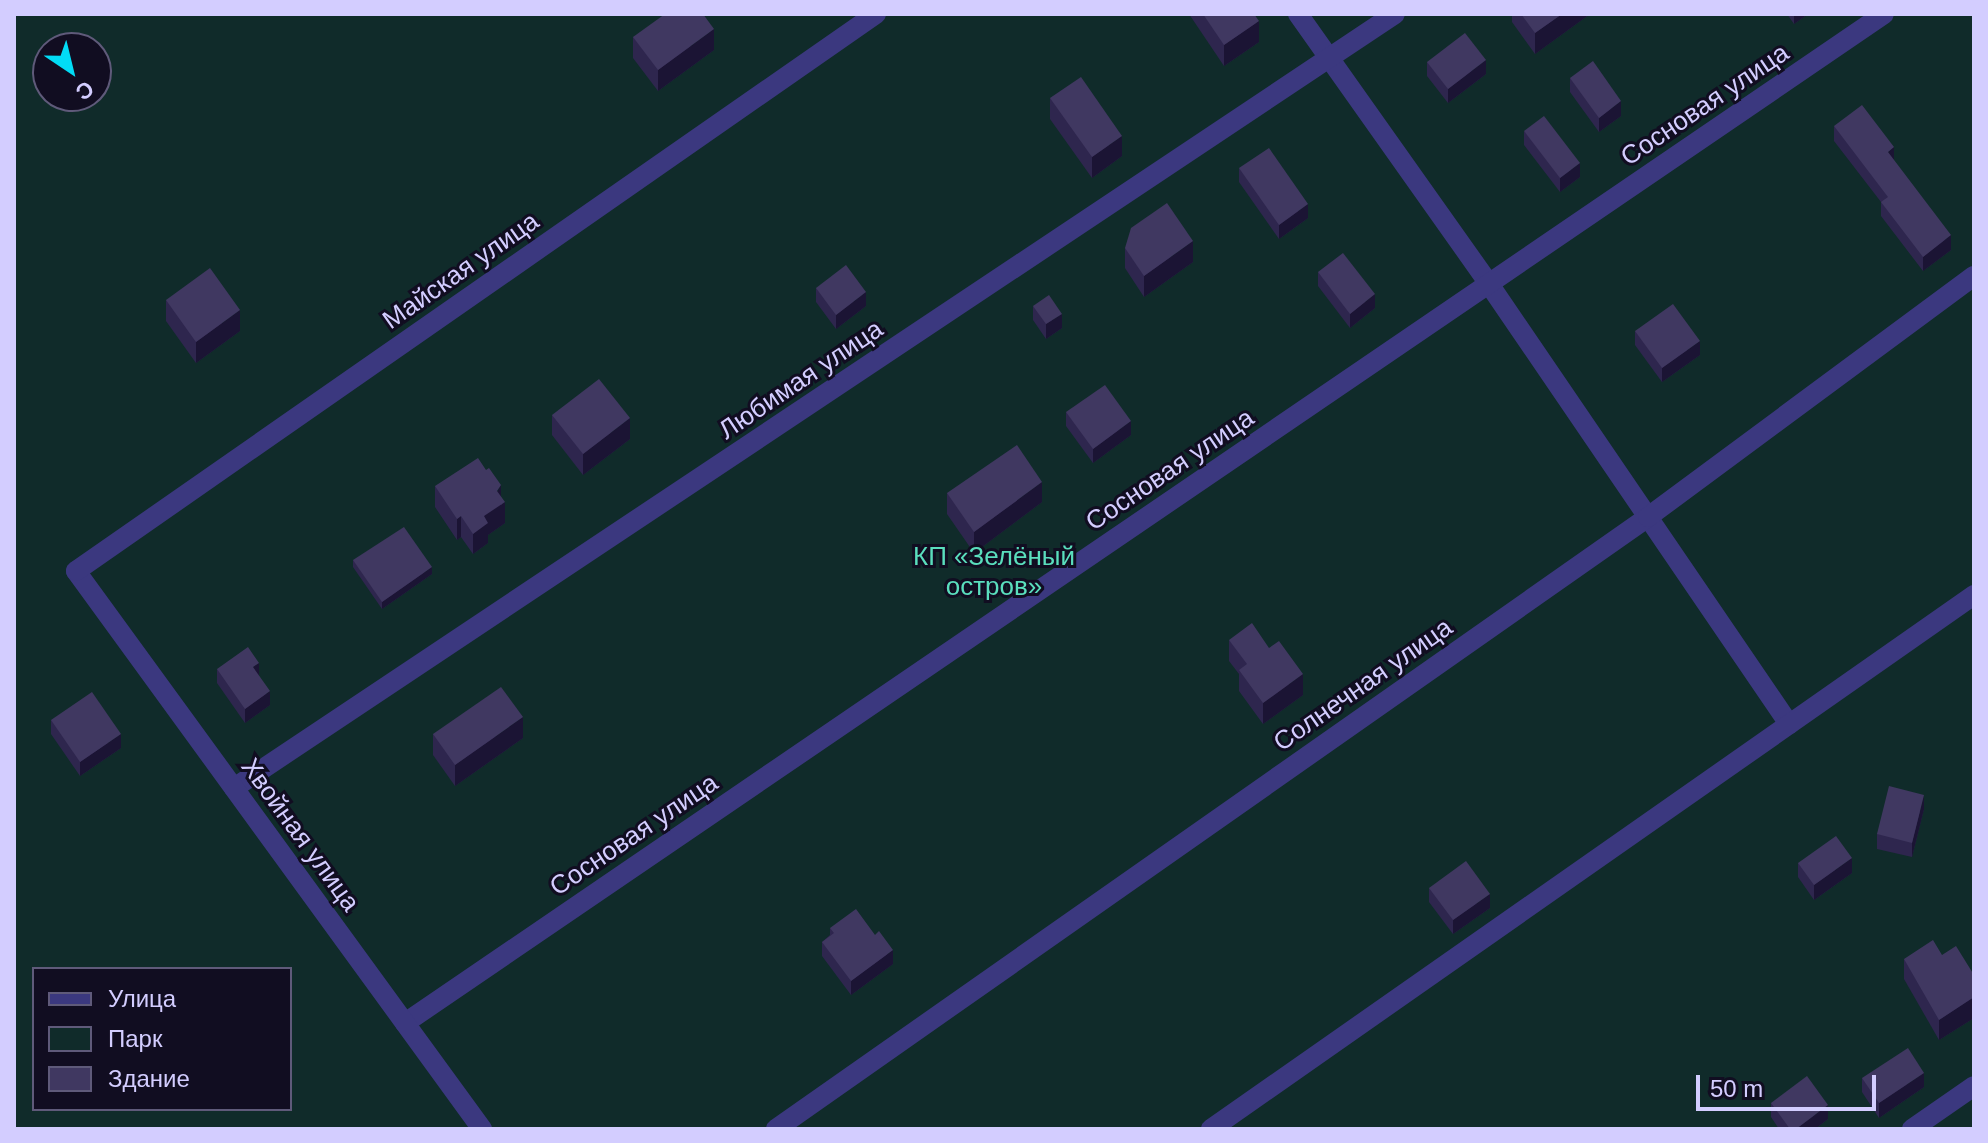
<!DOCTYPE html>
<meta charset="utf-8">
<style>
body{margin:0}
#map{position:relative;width:1988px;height:1143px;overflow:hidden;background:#110d21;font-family:Helvetica,sans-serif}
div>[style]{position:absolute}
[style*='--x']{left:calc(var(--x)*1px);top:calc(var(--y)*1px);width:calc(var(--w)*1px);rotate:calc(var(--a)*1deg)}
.green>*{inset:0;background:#102b2a}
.minor>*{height:20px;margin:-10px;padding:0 10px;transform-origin:10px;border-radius:10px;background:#3b387f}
.wall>*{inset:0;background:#2e264e}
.shaded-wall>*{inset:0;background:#1b1434}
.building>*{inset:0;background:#403861}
span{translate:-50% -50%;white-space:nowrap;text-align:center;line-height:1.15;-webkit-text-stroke:6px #110d21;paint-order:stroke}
.street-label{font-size:26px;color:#d3cdff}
.park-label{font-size:26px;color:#5adebd}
.frame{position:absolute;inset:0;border:16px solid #d3cdff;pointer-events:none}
.legend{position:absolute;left:32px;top:967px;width:260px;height:144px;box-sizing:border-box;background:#110d21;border:2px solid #5f5a7a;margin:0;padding:10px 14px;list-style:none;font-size:24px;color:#d3cdff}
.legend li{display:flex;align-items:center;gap:16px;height:40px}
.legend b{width:40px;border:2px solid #5f5a7a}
.north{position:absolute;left:32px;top:32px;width:80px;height:80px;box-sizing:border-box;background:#110d21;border:2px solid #5f5a7a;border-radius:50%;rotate:145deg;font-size:22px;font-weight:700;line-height:32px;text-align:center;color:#d3cdff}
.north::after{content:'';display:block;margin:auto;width:28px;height:36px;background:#02dcf6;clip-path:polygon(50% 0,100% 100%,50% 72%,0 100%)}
.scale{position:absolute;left:1696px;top:1075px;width:180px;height:36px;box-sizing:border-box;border:4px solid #d3cdff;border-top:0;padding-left:10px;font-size:24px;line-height:28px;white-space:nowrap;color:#d3cdff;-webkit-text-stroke:6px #110d21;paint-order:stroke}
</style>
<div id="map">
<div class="green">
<div style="clip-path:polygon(evenodd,14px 14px,1974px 14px,1974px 1129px,14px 1129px,14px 14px,48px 48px,96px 48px,96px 96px,48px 96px,48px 48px,14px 14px,34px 969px,290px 969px,290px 1109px,34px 1109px,34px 969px)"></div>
</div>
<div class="minor">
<div style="--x:1298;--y:14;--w:331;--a:54.7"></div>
<div style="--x:1489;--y:284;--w:533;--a:55.71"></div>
<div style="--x:234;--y:788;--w:1395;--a:-33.69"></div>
<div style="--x:405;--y:1023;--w:1790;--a:-34.3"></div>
<div style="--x:482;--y:1129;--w:690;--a:-126.04"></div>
<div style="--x:76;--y:571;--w:975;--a:-34.85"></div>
<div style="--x:776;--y:1129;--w:1065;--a:-35.06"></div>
<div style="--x:1648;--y:517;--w:405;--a:-36.5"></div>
<div style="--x:1211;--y:1129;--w:931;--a:-34.99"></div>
<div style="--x:1912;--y:1129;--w:75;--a:-34.7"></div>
</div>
<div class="wall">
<div style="clip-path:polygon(1189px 14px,1254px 14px,1259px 42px,1224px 66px)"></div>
<div style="clip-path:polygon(1512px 14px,1590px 14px,1535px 54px,1512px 22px)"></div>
<div style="clip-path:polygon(1787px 14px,1808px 14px,1794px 24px)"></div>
<div style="clip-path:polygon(633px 37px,714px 50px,658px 91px,633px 58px)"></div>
<div style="clip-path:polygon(1427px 62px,1486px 74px,1448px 103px,1427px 76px)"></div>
<div style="clip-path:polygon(1570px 78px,1621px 116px,1599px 132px,1570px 92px)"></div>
<div style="clip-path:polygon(1050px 98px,1122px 156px,1092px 178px,1050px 119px)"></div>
<div style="clip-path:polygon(1834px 126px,1894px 161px,1951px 250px,1923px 271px,1881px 216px,1881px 202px,1834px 141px)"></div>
<div style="clip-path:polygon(1524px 131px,1580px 177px,1560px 192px,1524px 145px)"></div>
<div style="clip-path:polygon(1239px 168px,1308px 218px,1279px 239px,1239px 182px)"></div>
<div style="clip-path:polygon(1125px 248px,1193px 262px,1144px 297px,1125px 268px)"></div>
<div style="clip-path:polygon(1318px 272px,1375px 308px,1350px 328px,1318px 286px)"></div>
<div style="clip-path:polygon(816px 288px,866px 306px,836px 329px,816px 302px)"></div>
<div style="clip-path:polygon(166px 300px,240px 331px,196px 363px,166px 321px)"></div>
<div style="clip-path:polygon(1033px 306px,1062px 328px,1046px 339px,1033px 320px)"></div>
<div style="clip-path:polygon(1635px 331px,1700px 355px,1662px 382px,1635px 345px)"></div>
<div style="clip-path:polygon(1066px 412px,1131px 435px,1093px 463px,1066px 426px)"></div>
<div style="clip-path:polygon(552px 415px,630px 439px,583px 475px,552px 435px)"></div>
<div style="clip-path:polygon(435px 486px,501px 496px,505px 523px,488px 535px,488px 543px,473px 554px,461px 537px,457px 540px,435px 507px)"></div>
<div style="clip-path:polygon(947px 493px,1042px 502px,974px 553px,947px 514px)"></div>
<div style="clip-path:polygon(353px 560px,432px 574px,382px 609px,353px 567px)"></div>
<div style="clip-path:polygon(1229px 640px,1303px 695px,1263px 724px,1239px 691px,1239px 674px,1229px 661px)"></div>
<div style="clip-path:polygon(217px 669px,259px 676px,270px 705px,245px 723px,217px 683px)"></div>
<div style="clip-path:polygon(51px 720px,121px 748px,80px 776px,51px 734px)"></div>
<div style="clip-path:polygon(433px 734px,523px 738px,455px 786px,433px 755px)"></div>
<div style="clip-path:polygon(1924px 809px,1912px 857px,1877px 849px,1877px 834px)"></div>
<div style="clip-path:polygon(1798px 863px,1852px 873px,1814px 900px,1798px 877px)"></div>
<div style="clip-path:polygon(1429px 888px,1490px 908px,1453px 934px,1429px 902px)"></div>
<div style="clip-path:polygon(830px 928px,875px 935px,893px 964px,851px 995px,822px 956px,822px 942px,830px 935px)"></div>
<div style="clip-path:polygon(1942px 955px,1974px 975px,1974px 1018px,1939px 1040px,1904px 979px,1904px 959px)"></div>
<div style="clip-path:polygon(1862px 1078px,1924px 1087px,1879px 1118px,1862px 1092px)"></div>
<div style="clip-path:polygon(1771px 1103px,1828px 1119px,1815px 1129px,1779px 1129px,1771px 1117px)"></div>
</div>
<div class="shaded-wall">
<div style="clip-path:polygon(1562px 14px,1590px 14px,1535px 54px,1535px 33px)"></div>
<div style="clip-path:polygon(1794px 14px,1808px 14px,1794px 24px)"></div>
<div style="clip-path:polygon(1259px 21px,1259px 42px,1224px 66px,1224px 45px)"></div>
<div style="clip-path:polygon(714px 29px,714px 50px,658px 91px,658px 70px)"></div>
<div style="clip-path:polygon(1486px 60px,1486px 74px,1448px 103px,1448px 89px)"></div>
<div style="clip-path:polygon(1621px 101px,1621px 116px,1599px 132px,1599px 118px)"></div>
<div style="clip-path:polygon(1122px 136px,1122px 156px,1092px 178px,1092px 157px)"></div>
<div style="clip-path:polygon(1894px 147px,1894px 161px,1888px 152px)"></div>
<div style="clip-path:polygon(1580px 163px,1580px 177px,1560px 192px,1560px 178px)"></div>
<div style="clip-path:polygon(1308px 204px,1308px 218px,1279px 239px,1279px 225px)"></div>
<div style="clip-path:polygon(1951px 235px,1951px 250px,1923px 271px,1923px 257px)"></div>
<div style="clip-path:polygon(1193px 241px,1193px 262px,1144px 297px,1144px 276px)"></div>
<div style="clip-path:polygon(866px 292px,866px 306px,836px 329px,836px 315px)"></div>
<div style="clip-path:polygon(1375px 294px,1375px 308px,1350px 328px,1350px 314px)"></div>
<div style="clip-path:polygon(240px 310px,240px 331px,196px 363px,196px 342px)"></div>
<div style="clip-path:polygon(1062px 314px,1062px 328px,1046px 339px,1046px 324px)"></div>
<div style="clip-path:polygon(1700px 341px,1700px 355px,1662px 382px,1662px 368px)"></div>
<div style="clip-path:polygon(630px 418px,630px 439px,583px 475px,583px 454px)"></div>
<div style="clip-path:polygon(1131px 421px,1131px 435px,1093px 463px,1093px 449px)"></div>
<div style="clip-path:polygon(1042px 482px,1042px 502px,974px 553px,974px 532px)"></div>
<div style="clip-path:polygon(501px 485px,501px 505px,505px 502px,505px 523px,488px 535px,488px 543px,473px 554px,473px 534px,484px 516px)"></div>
<div style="clip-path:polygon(461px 516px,461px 537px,457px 540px,457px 519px)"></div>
<div style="clip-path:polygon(432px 567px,432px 574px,382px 609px,382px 602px)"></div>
<div style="clip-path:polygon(259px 663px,259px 677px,253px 667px)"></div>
<div style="clip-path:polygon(1303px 674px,1303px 695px,1263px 724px,1263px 703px)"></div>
<div style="clip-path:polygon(270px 691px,270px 705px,245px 723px,245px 709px)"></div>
<div style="clip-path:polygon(523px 717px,523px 738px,455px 786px,455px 765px)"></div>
<div style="clip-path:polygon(121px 734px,121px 748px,80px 776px,80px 762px)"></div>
<div style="clip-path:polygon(1924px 795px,1924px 809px,1912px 857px,1912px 843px)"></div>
<div style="clip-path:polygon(1852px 858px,1852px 873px,1814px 900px,1814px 885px)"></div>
<div style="clip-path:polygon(1490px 894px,1490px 908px,1453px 934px,1453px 920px)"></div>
<div style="clip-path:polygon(893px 950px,893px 964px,851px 995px,851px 981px)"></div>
<div style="clip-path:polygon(1974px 997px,1974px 1018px,1939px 1040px,1939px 1020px)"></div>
<div style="clip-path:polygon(1924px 1073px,1924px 1087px,1879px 1118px,1879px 1103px)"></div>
<div style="clip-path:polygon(1828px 1105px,1828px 1119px,1815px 1129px,1796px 1129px)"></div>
</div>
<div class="building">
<div style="clip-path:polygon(665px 14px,703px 14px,714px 29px,658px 70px,633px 37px)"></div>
<div style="clip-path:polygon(1203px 14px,1254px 14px,1259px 21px,1224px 45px)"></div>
<div style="clip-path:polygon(1521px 14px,1562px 14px,1535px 33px)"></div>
<div style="clip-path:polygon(1465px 33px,1486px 60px,1448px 89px,1427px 62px)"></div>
<div style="clip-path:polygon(1593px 61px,1621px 101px,1599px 118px,1570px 78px)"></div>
<div style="clip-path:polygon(1081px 77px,1122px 136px,1092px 157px,1050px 98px)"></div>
<div style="clip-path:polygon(1862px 105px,1894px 147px,1888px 152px,1951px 235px,1923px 257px,1881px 202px,1888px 197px,1834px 126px)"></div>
<div style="clip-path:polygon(1544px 116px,1580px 163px,1560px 178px,1524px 131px)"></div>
<div style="clip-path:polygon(1269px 148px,1308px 204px,1279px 225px,1239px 168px)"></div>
<div style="clip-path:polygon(1167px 203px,1193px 241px,1144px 276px,1125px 248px,1131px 228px)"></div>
<div style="clip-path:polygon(1343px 253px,1375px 294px,1350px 314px,1318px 272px)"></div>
<div style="clip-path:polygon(846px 265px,866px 292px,836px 315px,816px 288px)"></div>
<div style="clip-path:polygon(210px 268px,240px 310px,196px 342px,166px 300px)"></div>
<div style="clip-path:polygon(1049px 295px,1062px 314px,1046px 324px,1033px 306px)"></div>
<div style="clip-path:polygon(1673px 304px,1700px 341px,1662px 368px,1635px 331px)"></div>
<div style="clip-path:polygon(599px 379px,630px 418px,583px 454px,552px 415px)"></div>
<div style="clip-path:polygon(1105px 385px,1131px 421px,1093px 449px,1066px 412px)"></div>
<div style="clip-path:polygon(1017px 445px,1042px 482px,974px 532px,947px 493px)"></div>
<div style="clip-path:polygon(478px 458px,486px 470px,489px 468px,501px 485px,497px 491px,505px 502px,484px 516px,488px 523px,473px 534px,461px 516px,457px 519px,435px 486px)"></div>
<div style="clip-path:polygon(404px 527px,432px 567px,382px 602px,353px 560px)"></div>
<div style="clip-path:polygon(1252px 623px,1269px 648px,1279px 641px,1303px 674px,1263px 703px,1239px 670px,1247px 664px,1229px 640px)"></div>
<div style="clip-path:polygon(248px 647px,259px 663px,253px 667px,270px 691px,245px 709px,217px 669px)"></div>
<div style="clip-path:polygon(501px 687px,523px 717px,455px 765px,433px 734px)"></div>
<div style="clip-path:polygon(92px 692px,121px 734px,80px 762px,51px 720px)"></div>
<div style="clip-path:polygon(1889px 786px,1924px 795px,1912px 843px,1877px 834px)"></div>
<div style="clip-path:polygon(1836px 836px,1852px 858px,1814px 885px,1798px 863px)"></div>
<div style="clip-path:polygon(1466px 861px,1490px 894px,1453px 920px,1429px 888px)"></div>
<div style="clip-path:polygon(856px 909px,875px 935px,879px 931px,893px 950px,851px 981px,822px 942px,834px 933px,830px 928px)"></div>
<div style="clip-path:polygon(1933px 940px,1942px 955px,1956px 946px,1974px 975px,1974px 997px,1939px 1020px,1904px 959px)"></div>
<div style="clip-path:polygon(1908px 1048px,1924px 1073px,1879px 1103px,1862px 1078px)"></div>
<div style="clip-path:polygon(1807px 1076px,1828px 1105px,1796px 1129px,1790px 1129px,1771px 1103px)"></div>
</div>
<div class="street-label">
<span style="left:1705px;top:105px;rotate:-34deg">Сосновая улица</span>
<span style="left:461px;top:271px;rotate:-35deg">Майская улица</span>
<span style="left:801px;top:380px;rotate:-34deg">Любимая улица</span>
<span style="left:1170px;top:470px;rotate:-34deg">Сосновая улица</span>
<span style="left:1363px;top:685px;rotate:-35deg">Солнечная улица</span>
<span style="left:300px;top:835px;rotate:54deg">Хвойная улица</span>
<span style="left:634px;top:835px;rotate:-34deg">Сосновая улица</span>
</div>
<div class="park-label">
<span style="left:994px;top:572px">КП «Зелёный<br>остров»</span>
</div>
<div class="frame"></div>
<ul class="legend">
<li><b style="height:10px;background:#3b387f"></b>Улица</li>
<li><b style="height:22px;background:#102b2a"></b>Парк</li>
<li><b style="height:22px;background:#403861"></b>Здание</li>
</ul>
<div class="north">С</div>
<div class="scale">50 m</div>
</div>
